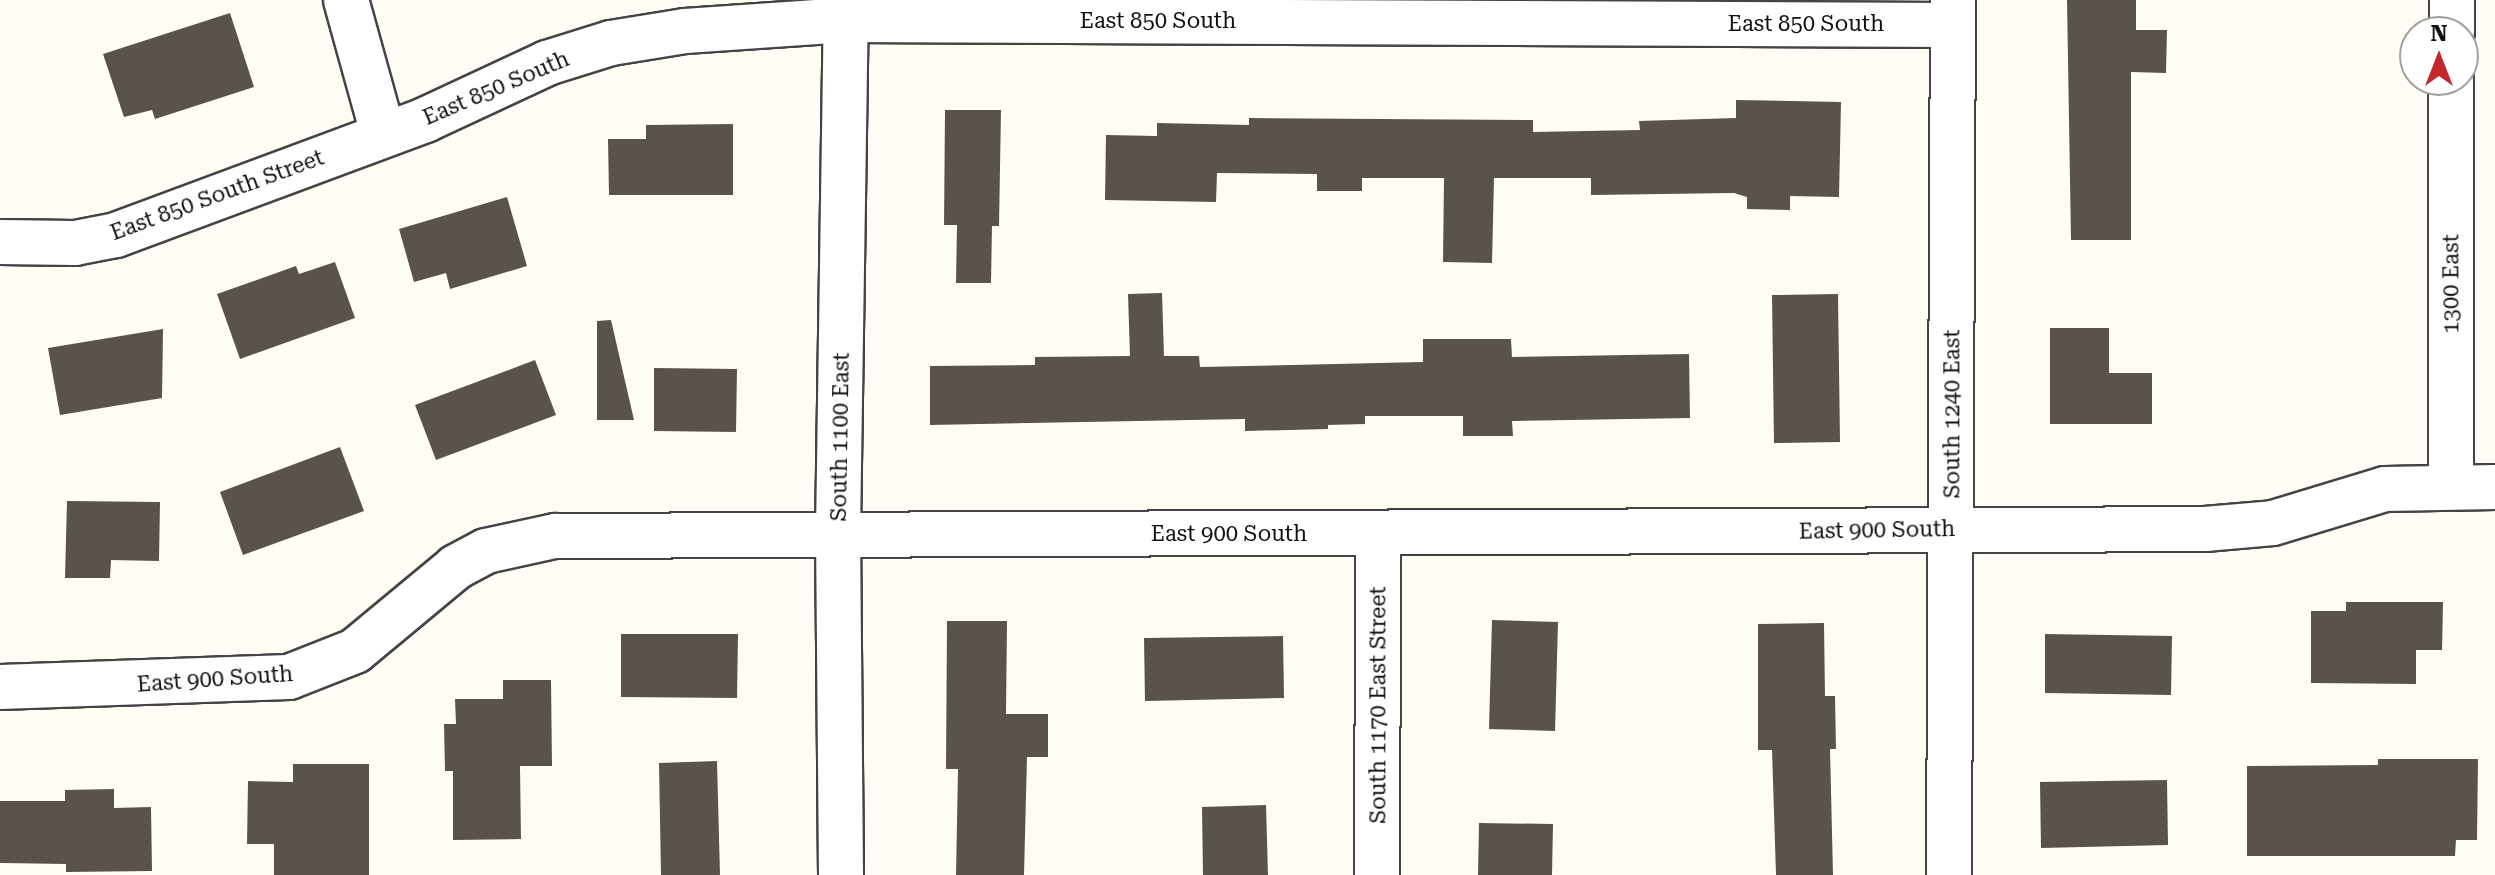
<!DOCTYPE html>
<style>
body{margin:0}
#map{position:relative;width:2495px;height:875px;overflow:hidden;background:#fffdf5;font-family:"Roboto Serif",serif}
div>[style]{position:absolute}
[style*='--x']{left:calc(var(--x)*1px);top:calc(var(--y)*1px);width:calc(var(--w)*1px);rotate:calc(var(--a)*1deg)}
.building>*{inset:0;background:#5a524d}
.roads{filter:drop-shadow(2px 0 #444) drop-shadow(-2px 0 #444) drop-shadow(0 2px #444) drop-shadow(0 -2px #444)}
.minor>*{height:44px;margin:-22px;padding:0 22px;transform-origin:22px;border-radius:22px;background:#fff}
span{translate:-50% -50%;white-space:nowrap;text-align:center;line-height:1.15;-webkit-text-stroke:8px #fff;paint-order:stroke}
.street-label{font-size:22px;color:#111}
.north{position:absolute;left:2399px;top:16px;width:80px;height:80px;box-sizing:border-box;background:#fff;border:2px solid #a0a0a0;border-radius:50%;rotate:0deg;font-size:22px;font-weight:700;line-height:32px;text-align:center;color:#111}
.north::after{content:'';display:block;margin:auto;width:28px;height:36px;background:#c4262e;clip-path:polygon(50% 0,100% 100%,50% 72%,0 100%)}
</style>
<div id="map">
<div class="building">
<div style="clip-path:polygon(2067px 0,2136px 0,2136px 30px,2167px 30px,2166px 73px,2131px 72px,2131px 240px,2071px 240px)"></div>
<div style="clip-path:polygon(230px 13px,254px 87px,155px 119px,152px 110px,124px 117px,103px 54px)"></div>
<div style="clip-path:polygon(1736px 100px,1841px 102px,1839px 197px,1790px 196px,1790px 210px,1747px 209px,1747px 197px,1734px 193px,1591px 195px,1591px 178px,1494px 178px,1492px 263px,1443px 262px,1444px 178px,1362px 178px,1362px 191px,1317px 191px,1317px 174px,1217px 173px,1216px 202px,1105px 200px,1106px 135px,1157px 136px,1157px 123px,1249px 125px,1249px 118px,1533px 120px,1533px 132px,1640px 130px,1639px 121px,1736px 118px)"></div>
<div style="clip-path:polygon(945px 110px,1001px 110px,999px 226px,992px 226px,991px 283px,956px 283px,957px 225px,944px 225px)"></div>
<div style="clip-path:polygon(733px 124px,733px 195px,609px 195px,608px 139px,646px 139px,646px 125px)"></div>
<div style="clip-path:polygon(507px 197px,527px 266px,450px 289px,446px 273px,414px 282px,399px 229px)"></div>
<div style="clip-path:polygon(335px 262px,355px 318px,240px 359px,217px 294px,296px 266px,299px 274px)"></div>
<div style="clip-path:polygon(1162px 293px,1164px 356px,1199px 356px,1200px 367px,1423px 362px,1423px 339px,1511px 339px,1512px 357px,1689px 354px,1690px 418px,1512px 421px,1513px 436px,1463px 436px,1463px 416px,1365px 416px,1365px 424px,1328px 425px,1328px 429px,1245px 431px,1245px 419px,930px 425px,930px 366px,1035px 365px,1035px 357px,1130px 356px,1128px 294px)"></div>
<div style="clip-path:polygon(1838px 294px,1840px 442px,1774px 443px,1772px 295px)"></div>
<div style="clip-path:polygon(611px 320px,634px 420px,597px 420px,597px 321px)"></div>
<div style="clip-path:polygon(2050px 328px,2109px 328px,2109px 373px,2152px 373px,2152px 424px,2050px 424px)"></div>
<div style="clip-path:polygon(163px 329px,162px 398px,60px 415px,48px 348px)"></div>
<div style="clip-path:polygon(535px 360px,556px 415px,436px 460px,415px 405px)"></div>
<div style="clip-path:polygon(654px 368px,737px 369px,736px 432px,654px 431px)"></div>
<div style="clip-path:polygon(340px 447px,364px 511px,243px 555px,220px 492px)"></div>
<div style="clip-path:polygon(67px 501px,160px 502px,159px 561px,111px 560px,110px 578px,65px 578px)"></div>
<div style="clip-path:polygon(2346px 602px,2443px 602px,2442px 650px,2416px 650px,2416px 684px,2311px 683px,2311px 611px,2346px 611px)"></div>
<div style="clip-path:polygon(1492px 620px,1558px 622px,1555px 731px,1489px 729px)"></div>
<div style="clip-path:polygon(947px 621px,1007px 621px,1006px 714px,1048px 714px,1048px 757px,1027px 757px,1024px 875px,956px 875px,958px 769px,946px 769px)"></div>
<div style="clip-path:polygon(1824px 623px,1825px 696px,1835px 696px,1836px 749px,1830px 749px,1833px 875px,1776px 875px,1772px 750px,1758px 750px,1758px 624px)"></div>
<div style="clip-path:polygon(621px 634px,738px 634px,737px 698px,621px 697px)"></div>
<div style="clip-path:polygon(2045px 634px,2172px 636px,2171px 695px,2045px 693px)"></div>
<div style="clip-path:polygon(1283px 636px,1284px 698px,1145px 701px,1144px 638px)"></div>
<div style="clip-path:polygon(503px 680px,551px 680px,552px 766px,520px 766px,521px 839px,453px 840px,453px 771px,445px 771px,444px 724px,456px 724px,455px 699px,503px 699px)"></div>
<div style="clip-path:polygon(2378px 759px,2478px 759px,2477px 840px,2456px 840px,2455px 856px,2247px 856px,2247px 766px,2378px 765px)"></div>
<div style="clip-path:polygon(717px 761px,720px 875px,661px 875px,659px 763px)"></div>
<div style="clip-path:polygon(293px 764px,369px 764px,369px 875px,274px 875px,274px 844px,247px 844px,248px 781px,293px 782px)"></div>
<div style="clip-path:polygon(2167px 780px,2168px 845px,2041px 848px,2040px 782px)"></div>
<div style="clip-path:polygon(114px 789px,114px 808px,151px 807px,152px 871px,66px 872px,66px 864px,0 863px,0 801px,65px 801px,65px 790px)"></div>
<div style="clip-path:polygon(1266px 805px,1268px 875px,1203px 875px,1202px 807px)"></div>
<div style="clip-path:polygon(1479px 823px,1553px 824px,1552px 875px,1478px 875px)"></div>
</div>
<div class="roads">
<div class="minor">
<div style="--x:346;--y:0;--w:138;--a:74.5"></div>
<div style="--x:2452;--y:32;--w:32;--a:-90"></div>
<div style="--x:0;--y:242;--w:75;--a:0.8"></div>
<div style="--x:75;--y:243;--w:42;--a:-11"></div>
<div style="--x:116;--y:235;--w:330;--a:-20.4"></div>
<div style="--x:425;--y:120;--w:135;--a:-25"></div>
<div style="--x:547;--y:63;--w:67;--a:-17.4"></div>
<div style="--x:611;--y:43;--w:75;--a:-9.2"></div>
<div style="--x:685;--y:31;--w:161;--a:-3.9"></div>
<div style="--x:846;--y:20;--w:1106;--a:0.26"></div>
<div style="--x:2451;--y:487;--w:407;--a:-90"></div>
<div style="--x:0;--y:687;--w:289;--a:-2"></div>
<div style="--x:289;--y:677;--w:71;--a:-21.5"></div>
<div style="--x:355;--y:651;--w:131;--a:-39.7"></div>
<div style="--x:456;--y:567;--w:34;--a:-28"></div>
<div style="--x:486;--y:551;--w:71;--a:-12.3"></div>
<div style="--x:555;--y:536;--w:1650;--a:-0.24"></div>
<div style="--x:2205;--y:529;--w:68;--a:-5"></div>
<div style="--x:2273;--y:523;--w:117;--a:-16.9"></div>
<div style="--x:2385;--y:489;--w:110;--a:-1"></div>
<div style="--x:841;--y:875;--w:342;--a:-90.5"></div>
<div style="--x:838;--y:533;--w:533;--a:-89.14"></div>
<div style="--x:1377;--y:875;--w:340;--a:-89.8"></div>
<div style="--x:1949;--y:875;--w:875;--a:-89.74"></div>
</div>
</div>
<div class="street-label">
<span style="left:1158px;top:21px">East 850 South</span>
<span style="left:1806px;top:24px">East 850 South</span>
<span style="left:496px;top:88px;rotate:-23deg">East 850 South</span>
<span style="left:217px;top:195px;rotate:-20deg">East 850 South Street</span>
<span style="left:2451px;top:284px;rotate:-90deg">1300 East</span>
<span style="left:1952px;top:414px;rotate:-90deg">South 1240 East</span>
<span style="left:840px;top:437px;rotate:-89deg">South 1100 East</span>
<span style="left:1877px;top:530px;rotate:-1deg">East 900 South</span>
<span style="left:1229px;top:534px">East 900 South</span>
<span style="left:215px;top:679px;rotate:-4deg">East 900 South</span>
<span style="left:1378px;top:705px;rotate:-90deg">South 1170 East Street</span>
</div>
<div class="north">N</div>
</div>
